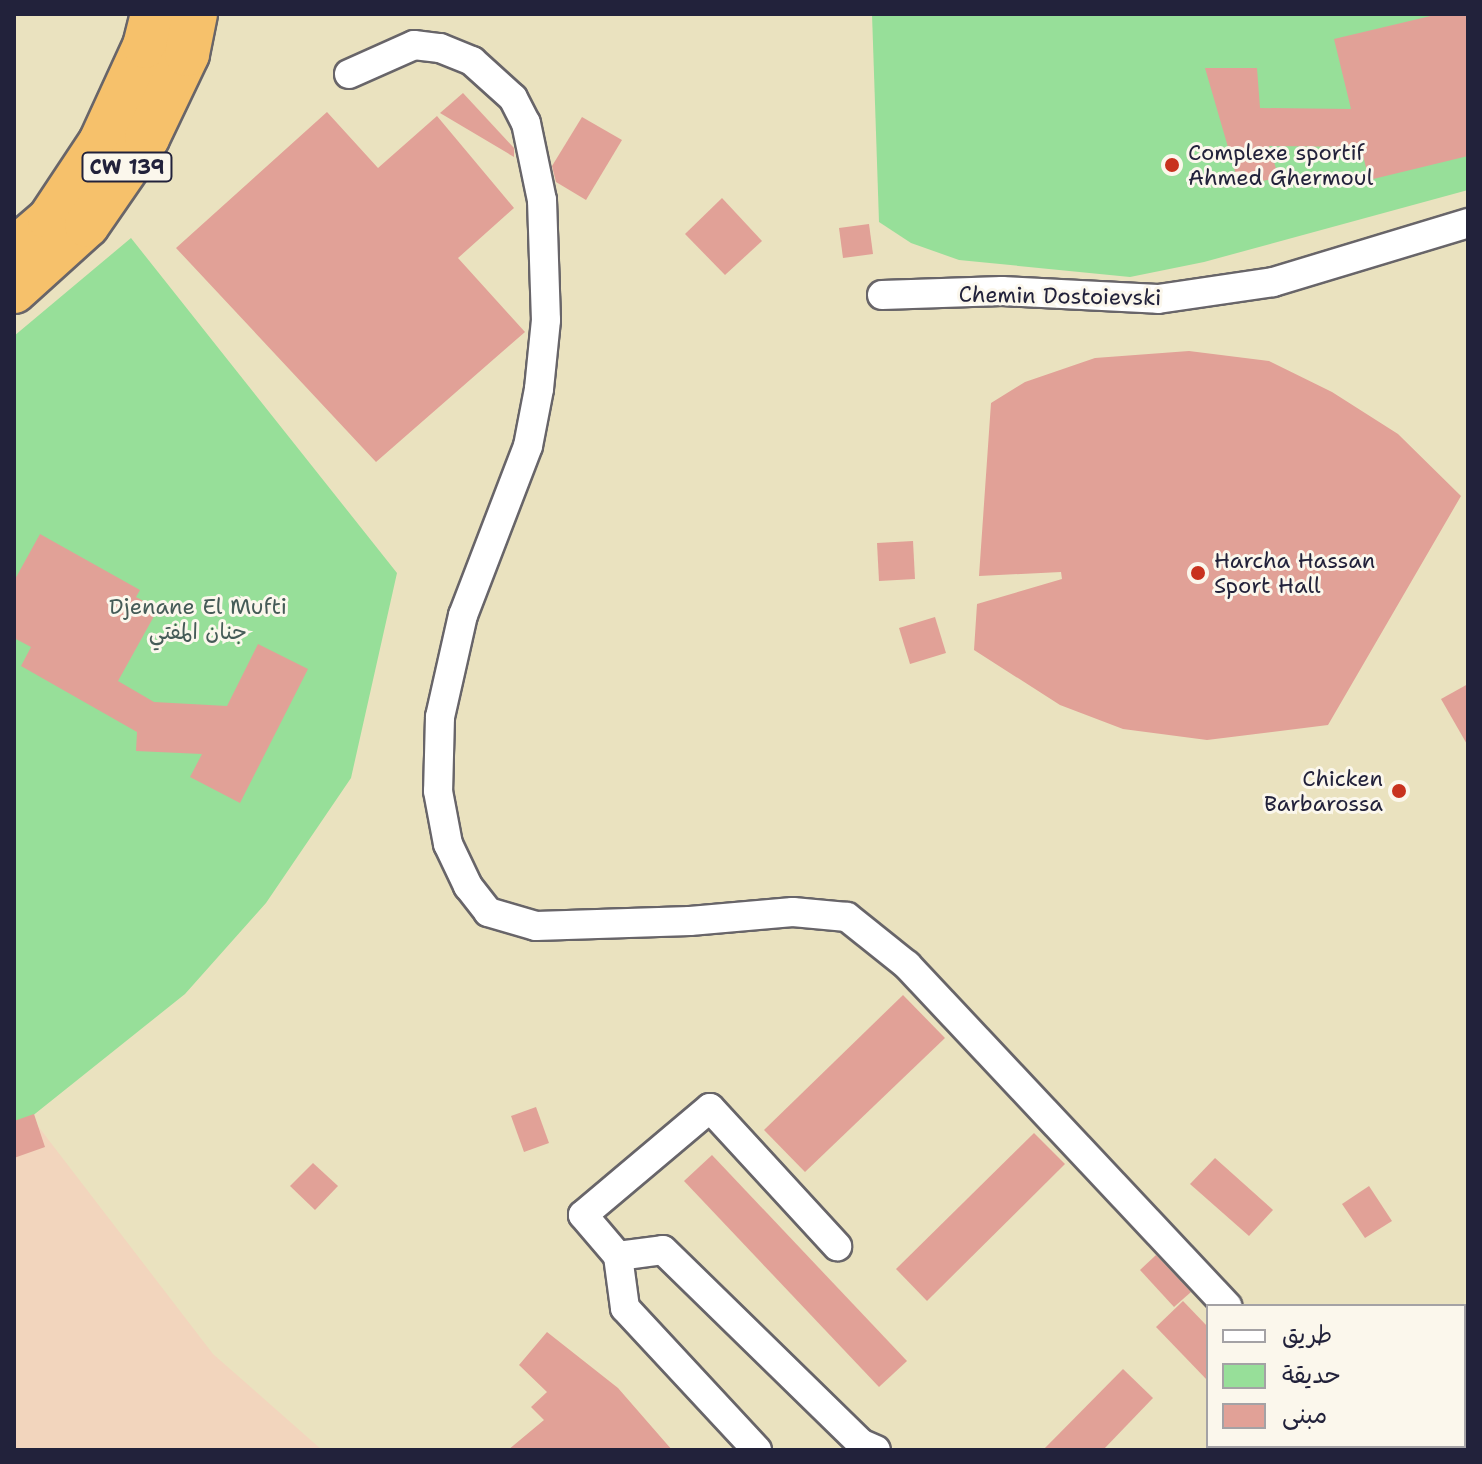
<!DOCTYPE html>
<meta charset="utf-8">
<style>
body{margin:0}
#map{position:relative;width:1482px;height:1464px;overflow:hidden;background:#eae2bf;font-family:"Shantell Sans","Playpen Sans Arabic",sans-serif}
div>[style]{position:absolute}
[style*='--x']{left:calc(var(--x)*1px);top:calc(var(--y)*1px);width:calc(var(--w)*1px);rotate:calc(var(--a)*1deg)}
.built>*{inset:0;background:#f2d5bd}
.green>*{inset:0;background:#97df99}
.building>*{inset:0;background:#e1a197}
.roads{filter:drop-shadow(2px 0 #686569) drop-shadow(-2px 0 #686569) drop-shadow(0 2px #686569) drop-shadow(0 -2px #686569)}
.street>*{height:28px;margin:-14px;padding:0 14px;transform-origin:14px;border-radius:14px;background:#fff}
.highway>*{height:44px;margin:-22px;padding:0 22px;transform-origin:22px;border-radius:22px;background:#f6c16b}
.dots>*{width:22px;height:22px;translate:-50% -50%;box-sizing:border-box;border:4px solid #fbf7ec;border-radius:50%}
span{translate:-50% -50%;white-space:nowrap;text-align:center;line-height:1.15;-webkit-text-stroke:6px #fbf7ec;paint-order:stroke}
.shield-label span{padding:2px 6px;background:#fbf7ec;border:2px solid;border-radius:6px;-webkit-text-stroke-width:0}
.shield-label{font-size:20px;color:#22223b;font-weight:700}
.poi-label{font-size:22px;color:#22223b}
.left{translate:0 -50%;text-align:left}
.right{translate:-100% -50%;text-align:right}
.street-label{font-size:22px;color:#22223b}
.park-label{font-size:22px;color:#455b57}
.frame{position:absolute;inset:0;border:16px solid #22223b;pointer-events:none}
.legend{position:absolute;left:1206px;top:1304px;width:260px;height:144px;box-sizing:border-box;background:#fbf7ec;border:2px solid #a4a2a5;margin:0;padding:10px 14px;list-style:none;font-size:24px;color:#22223b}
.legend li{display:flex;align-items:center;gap:16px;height:40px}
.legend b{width:40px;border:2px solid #a4a2a5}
</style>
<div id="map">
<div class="built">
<div style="clip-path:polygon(31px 1117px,213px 1354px,322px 1450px,14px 1450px,14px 1138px)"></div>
</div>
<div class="green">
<div style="clip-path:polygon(872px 14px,1468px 14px,1468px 190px,1204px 262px,1130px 277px,959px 260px,911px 243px,879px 222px)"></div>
<div style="clip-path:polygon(131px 238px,397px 573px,351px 778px,266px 903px,185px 994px,31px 1117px,14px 1138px,14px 336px)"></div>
</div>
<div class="building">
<div style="clip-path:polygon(1439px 14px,1468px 14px,1468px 156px,1369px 180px,1361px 147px,1269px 146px,1279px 178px,1239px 185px,1205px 68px,1257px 68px,1260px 108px,1351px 109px,1334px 39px)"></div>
<div style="clip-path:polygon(463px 93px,514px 148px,514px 157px,440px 113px)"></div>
<div style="clip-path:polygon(327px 112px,378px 168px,437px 116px,514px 208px,458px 258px,525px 332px,376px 462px,176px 248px)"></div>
<div style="clip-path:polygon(582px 117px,622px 140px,586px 200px,556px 182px,552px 166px)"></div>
<div style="clip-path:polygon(722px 198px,762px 241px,725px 275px,685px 234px)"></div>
<div style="clip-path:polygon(869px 224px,873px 254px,843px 258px,839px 228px)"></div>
<div style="clip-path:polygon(1189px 351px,1269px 361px,1332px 392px,1398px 434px,1461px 496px,1328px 725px,1207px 740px,1123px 729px,1060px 705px,974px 650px,977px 604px,1062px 579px,1061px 572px,979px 576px,991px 403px,1025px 382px,1095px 358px)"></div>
<div style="clip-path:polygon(40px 534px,140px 590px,136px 597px,158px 609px,118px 681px,154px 702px,227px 706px,258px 644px,308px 669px,240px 803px,190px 777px,202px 754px,136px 751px,137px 732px,21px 666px,31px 647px,14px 638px,14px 581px)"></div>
<div style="clip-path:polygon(913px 541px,915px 579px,879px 581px,877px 543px)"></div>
<div style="clip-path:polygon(935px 617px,946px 653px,910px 664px,899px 628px)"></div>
<div style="clip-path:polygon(1468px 684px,1468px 746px,1441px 699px)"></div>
<div style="clip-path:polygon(903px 995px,945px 1038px,805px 1172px,764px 1130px)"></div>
<div style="clip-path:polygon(536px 1107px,549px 1143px,524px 1152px,511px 1116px)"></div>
<div style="clip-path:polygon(34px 1114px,45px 1147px,14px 1158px,14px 1121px)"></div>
<div style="clip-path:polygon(1034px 1133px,1065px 1164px,927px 1301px,896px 1269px)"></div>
<div style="clip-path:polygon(712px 1155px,907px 1361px,879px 1387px,684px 1181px)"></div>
<div style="clip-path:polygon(1215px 1158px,1273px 1210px,1249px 1236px,1190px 1184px)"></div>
<div style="clip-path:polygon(313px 1163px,338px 1186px,315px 1210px,290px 1186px)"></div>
<div style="clip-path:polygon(1369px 1186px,1392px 1221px,1365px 1238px,1342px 1204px)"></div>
<div style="clip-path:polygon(1156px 1255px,1191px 1292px,1174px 1307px,1140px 1270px)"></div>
<div style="clip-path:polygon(1183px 1301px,1208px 1327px,1208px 1381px,1156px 1327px)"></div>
<div style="clip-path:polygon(547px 1332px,618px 1388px,672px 1450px,508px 1450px,544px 1420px,531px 1407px,547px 1392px,519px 1365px)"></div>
<div style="clip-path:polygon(1123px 1369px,1153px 1398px,1103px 1450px,1043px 1450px)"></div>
</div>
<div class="roads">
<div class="street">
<div style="--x:349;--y:74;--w:71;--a:-24"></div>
<div style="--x:414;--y:45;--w:26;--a:7"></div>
<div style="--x:440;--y:48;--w:35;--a:22"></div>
<div style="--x:472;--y:61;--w:55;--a:42.1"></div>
<div style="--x:513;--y:98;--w:28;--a:63"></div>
<div style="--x:526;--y:123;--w:79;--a:78.3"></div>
<div style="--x:542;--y:200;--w:120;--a:88.1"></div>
<div style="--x:546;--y:320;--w:69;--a:95.8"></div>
<div style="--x:539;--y:389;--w:58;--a:100.9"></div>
<div style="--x:528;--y:446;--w:181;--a:111"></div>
<div style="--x:463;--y:615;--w:105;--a:102.7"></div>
<div style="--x:440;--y:717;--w:74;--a:91.5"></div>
<div style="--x:438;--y:791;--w:54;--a:79.3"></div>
<div style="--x:448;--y:844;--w:47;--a:64.5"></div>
<div style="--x:468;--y:886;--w:33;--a:52"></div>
<div style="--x:488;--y:912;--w:50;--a:16.3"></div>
<div style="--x:536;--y:926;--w:154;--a:-1.9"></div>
<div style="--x:690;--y:921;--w:103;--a:-5"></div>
<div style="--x:793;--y:912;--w:54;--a:5.3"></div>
<div style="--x:847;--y:917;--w:77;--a:38.7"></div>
<div style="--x:907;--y:965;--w:468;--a:46.8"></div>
<div style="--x:882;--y:295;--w:120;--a:-1.9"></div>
<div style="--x:1002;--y:291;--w:156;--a:2.9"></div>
<div style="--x:1158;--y:299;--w:116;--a:-8.4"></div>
<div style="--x:1273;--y:282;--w:204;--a:-16.8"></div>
<div style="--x:618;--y:1256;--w:54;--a:-130.5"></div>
<div style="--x:583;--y:1215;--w:166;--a:-40.1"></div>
<div style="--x:710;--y:1108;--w:188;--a:47.4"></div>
<div style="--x:1464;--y:1380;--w:4;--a:-27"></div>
<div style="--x:1358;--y:1446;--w:6;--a:45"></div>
<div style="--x:1398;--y:1446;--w:4;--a:76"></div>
<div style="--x:757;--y:1450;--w:194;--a:-132.9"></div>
<div style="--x:625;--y:1308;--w:52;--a:-97.7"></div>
<div style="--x:618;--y:1256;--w:45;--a:-7.6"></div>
<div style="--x:663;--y:1250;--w:278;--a:44.3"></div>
<div style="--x:862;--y:1444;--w:15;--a:23"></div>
</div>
<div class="highway">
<div style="--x:14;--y:250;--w:48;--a:-40.7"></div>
<div style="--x:50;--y:219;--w:92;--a:-56.5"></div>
<div style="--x:101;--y:142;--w:106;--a:-65.4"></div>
<div style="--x:145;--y:46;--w:33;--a:-76"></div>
<div style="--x:14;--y:291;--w:98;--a:-42.1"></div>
<div style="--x:87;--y:225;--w:106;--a:-55.4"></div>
<div style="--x:147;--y:138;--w:93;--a:-64.5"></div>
<div style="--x:187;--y:54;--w:41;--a:-78.7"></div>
</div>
</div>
<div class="dots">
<div style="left:1172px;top:165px;background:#c8321e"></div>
<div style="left:1198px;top:573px;background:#c8321e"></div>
<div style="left:1399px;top:791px;background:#c8321e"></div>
</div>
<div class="shield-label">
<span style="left:127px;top:167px">CW 139</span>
</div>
<div class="poi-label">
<span class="left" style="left:1188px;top:165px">Complexe sportif<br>Ahmed Ghermoul</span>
<span class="left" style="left:1214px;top:573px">Harcha Hassan<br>Sport Hall</span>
<span class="right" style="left:1383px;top:791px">Chicken<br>Barbarossa</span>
</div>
<div class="street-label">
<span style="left:1060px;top:296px;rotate:1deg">Chemin Dostoievski</span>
</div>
<div class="park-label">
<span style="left:198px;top:619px">Djenane El Mufti<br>جنان المفتي</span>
</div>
<div class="frame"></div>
<ul class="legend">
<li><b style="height:10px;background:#fff"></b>طريق</li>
<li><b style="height:22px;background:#97df99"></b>حديقة</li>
<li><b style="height:22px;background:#e1a197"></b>مبنى</li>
</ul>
</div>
